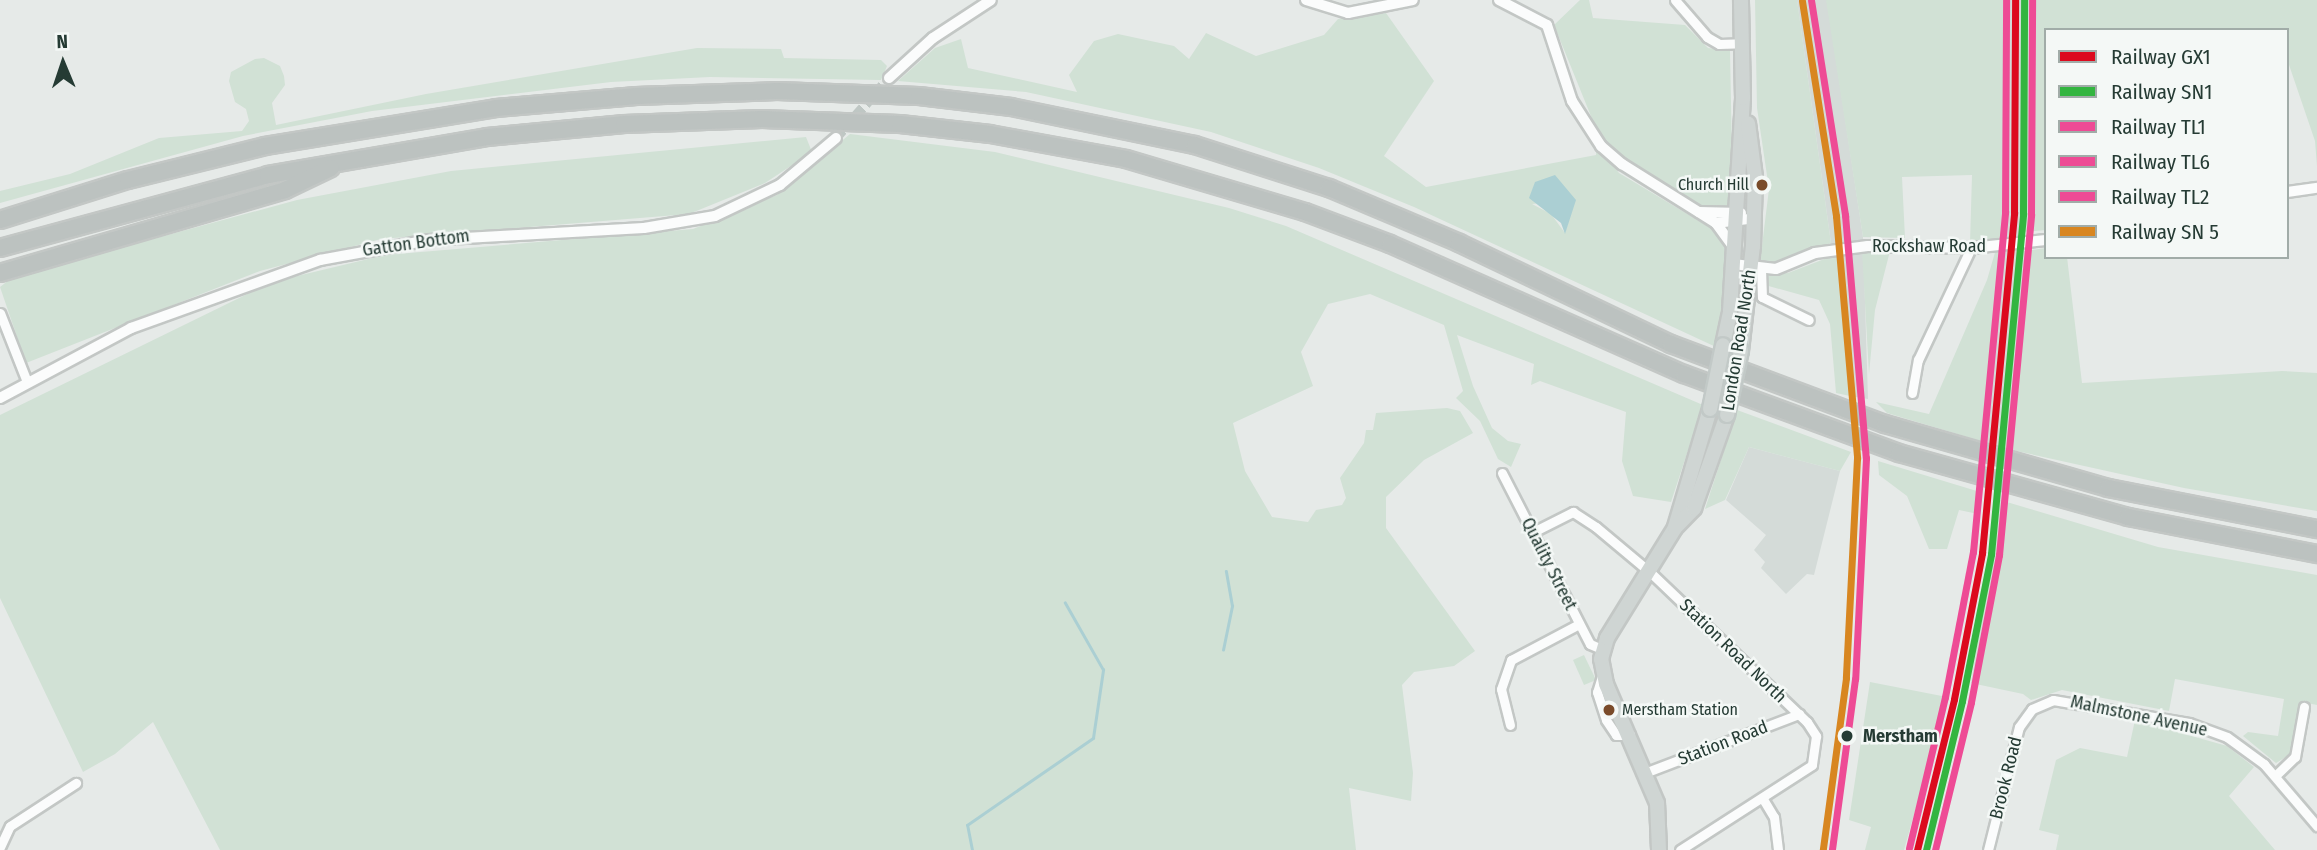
<!DOCTYPE html>
<style>
body{margin:0}
#map{position:relative;width:2317px;height:850px;overflow:hidden;background:#e6eae8;font-family:"Fira Sans Condensed",sans-serif}
div>[style]{position:absolute}
[style*='--x']{left:calc(var(--x)*1px);top:calc(var(--y)*1px);width:calc(var(--w)*1px);rotate:calc(var(--a)*1deg)}
.built>*{inset:0;background:#d4dbd8}
.green>*{inset:0;background:#d1e1d5}
.water>*{inset:0;background:#abcfd3}
.stream>*{height:2.5px;margin:-1.25px;padding:0 1.25px;transform-origin:1.25px;border-radius:1.25px;background:#abcfd3}
.tertiary-tunnel>*{height:10px;margin-top:-5px;transform-origin:0;background:repeating-linear-gradient(90deg,#bfc7c4 0 10px,transparent 0 15px)}
.roads{filter:drop-shadow(2px 0 #c3c7c5) drop-shadow(-2px 0 #c3c7c5) drop-shadow(0 2px #c3c7c5) drop-shadow(0 -2px #c3c7c5)}
.minor>*{height:9px;margin:-4.5px;padding:0 4.5px;transform-origin:4.5px;border-radius:4.5px;background:#fbfcfc}
.tertiary>*{height:10px;margin:-5px;padding:0 5px;transform-origin:5px;border-radius:5px;background:#fbfcfc}
.primary>*{height:14px;margin:-7px;padding:0 7px;transform-origin:7px;border-radius:7px;background:#cfd5d3}
.motorway>*{height:16px;margin:-8px;padding:0 8px;transform-origin:8px;border-radius:8px;background:#bcc2c0}
.bridges{filter:drop-shadow(2px 0 #c2c9c7) drop-shadow(-2px 0 #c2c9c7) drop-shadow(0 2px #c2c9c7) drop-shadow(0 -2px #c2c9c7)}
.primary-bridge>*{height:14px;margin:-7px;padding:0 7px;transform-origin:7px;border-radius:7px;background:#cfd5d3}
.rail-1>*{height:7px;margin:-3.5px;padding:0 3.5px;transform-origin:3.5px;border-radius:3.5px;background:#dc0a1e}
.rail-2>*{height:7px;margin:-3.5px;padding:0 3.5px;transform-origin:3.5px;border-radius:3.5px;background:#33b540}
.rail-3>*{height:7px;margin:-3.5px;padding:0 3.5px;transform-origin:3.5px;border-radius:3.5px;background:#ee4b95}
.rail-4>*{height:7px;margin:-3.5px;padding:0 3.5px;transform-origin:3.5px;border-radius:3.5px;background:#ee4b95}
.rail-5>*{height:7px;margin:-3.5px;padding:0 3.5px;transform-origin:3.5px;border-radius:3.5px;background:#ee4b95}
.rail-6>*{height:7px;margin:-3.5px;padding:0 3.5px;transform-origin:3.5px;border-radius:3.5px;background:#d88620}
.dots>*{width:19px;height:19px;translate:-50% -50%;box-sizing:border-box;border:4px solid #f4f8f6;border-radius:50%}
span{translate:-50% -50%;white-space:nowrap;text-align:center;line-height:1.15;-webkit-text-stroke:5px #f4f8f6;paint-order:stroke}
.bus-label{font-size:16px;color:#253b34}
.right{translate:-100% -50%;text-align:right}
.left{translate:0 -50%;text-align:left}
.street-label{font-size:18px;color:#253b34}
.stop-label{font-size:18px;color:#253b34;font-weight:700}
.legend{position:absolute;left:2044px;top:28px;width:245px;height:231px;box-sizing:border-box;background:#f4f8f6;border:2px solid #a1aca8;margin:0;padding:9px 12px;list-style:none;font-size:21px;color:#253b34}
.legend li{display:flex;align-items:center;gap:14px;height:35px}
.legend b{width:35px;border:2px solid #a1aca8}
.north{position:absolute;left:28px;top:28px;width:70px;height:70px;-webkit-text-stroke:5px #f4f8f6;paint-order:stroke;rotate:358deg;font-size:19px;font-weight:700;line-height:28px;text-align:center;color:#253b34}
.north::after{content:'';display:block;margin:auto;width:24px;height:32px;background:#253b34;clip-path:polygon(50% 0,100% 100%,50% 72%,0 100%)}
</style>
<div id="map">
<div class="built">
<div style="clip-path:polygon(1797px 0,1827px 0,1863px 237px,1868px 399px,1850px 396px,1840px 253px,1831px 243px)"></div>
<div style="clip-path:polygon(2004px 0,2027px 0,2028px 145px,2024px 251px,2003px 448px,1984px 442px,2003px 237px)"></div>
<div style="clip-path:polygon(1749px 447px,1840px 471px,1814px 575px,1807px 574px,1786px 594px,1761px 568px,1765px 562px,1754px 550px,1766px 535px,1726px 500px)"></div>
</div>
<div class="green">
<div style="clip-path:polygon(1580px 0,1589px 0,1593px 18px,1685px 25px,1708px 48px,1730px 51px,1733px 206px,1697px 206px,1625px 166px,1597px 131px,1554px 25px)"></div>
<div style="clip-path:polygon(1755px 0,1797px 0,1831px 243px,1780px 262px,1760px 262px,1769px 189px,1757px 108px)"></div>
<div style="clip-path:polygon(1826px 0,2004px 0,2003px 237px,1970px 243px,1972px 175px,1902px 177px,1905px 238px,1863px 237px)"></div>
<div style="clip-path:polygon(2027px 0,2317px 0,2317px 166px,2315px 141px,2287px 59px,2287px 30px,2046px 30px,2046px 230px,2024px 232px)"></div>
<div style="clip-path:polygon(evenodd,1386px 13px,1434px 81px,1384px 156px,1426px 187px,1596px 155px,1597px 145px,1619px 173px,1709px 227px,1729px 249px,1716px 347px,1414px 207px,1319px 168px,1211px 132px,1026px 92px,898px 81px,935px 48px,961px 39px,968px 68px,1077px 92px,1069px 75px,1094px 41px,1118px 34px,1174px 46px,1189px 59px,1206px 33px,1256px 56px,1324px 35px,1338px 19px,1386px 13px,1575px 200px,1565px 233px,1551px 214px,1532px 204px,1575px 200px)"></div>
<div style="clip-path:polygon(697px 48px,781px 49px,784px 58px,881px 60px,887px 66px,881px 80px,710px 77px,611px 82px,372px 111px,243px 136px,0 203px,0 191px,70px 174px,159px 138px,242px 131px,249px 121px,246px 109px,235px 102px,229px 81px,231px 72px,255px 59px,264px 58px,280px 66px,284px 76px,285px 85px,272px 103px,276px 125px,426px 94px)"></div>
<div style="clip-path:polygon(850px 134px,995px 152px,1229px 208px,1286px 226px,1703px 405px,1671px 502px,1633px 496px,1622px 461px,1626px 412px,1540px 381px,1531px 385px,1534px 364px,1457px 335px,1473px 386px,1492px 428px,1508px 441px,1521px 444px,1511px 467px,1498px 459px,1480px 421px,1456px 398px,1463px 391px,1444px 325px,1370px 294px,1328px 304px,1301px 352px,1313px 386px,1233px 423px,1245px 471px,1272px 517px,1308px 522px,1316px 510px,1342px 505px,1346px 498px,1340px 478px,1364px 443px,1366px 430px,1373px 430px,1376px 413px,1447px 408px,1460px 411px,1473px 433px,1424px 460px,1386px 497px,1386px 528px,1475px 651px,1454px 666px,1414px 672px,1402px 685px,1413px 773px,1411px 801px,1349px 788px,1356px 850px,220px 850px,153px 722px,115px 754px,83px 772px,0 598px,0 415px,272px 282px,385px 255px,693px 229px,777px 195px)"></div>
<div style="clip-path:polygon(806px 137px,812px 152px,765px 183px,689px 214px,381px 239px,260px 271px,26px 363px,0 287px,9px 280px,61px 264px,297px 200px,451px 171px)"></div>
<div style="clip-path:polygon(2046px 248px,2046px 257px,2067px 257px,2082px 383px,2282px 371px,2317px 373px,2317px 511px,2184px 488px,2003px 448px,2024px 251px)"></div>
<div style="clip-path:polygon(1996px 249px,2002px 254px,1998px 319px,1984px 442px,1887px 413px,1876px 402px,1929px 414px,1987px 280px)"></div>
<div style="clip-path:polygon(1862px 250px,1890px 251px,1875px 310px,1869px 374px)"></div>
<div style="clip-path:polygon(1840px 253px,1847px 330px,1850px 396px,1836px 393px,1830px 324px,1819px 300px,1765px 285px,1768px 274px,1788px 273px)"></div>
<div style="clip-path:polygon(1737px 410px,1851px 452px,1840px 471px,1749px 447px,1725px 500px,1705px 509px)"></div>
<div style="clip-path:polygon(1878px 461px,1980px 492px,1978px 514px,1959px 510px,1947px 549px,1929px 549px,1907px 496px,1879px 475px)"></div>
<div style="clip-path:polygon(2000px 500px,2158px 547px,2317px 575px,2317px 705px,2302px 702px,2291px 754px,2276px 763px,2243px 736px,2248px 732px,2278px 736px,2284px 699px,2175px 679px,2169px 711px,2062px 690px,2031px 700px,2023px 694px,1971px 683px)"></div>
<div style="clip-path:polygon(1584px 655px,1596px 680px,1584px 685px,1573px 660px)"></div>
<div style="clip-path:polygon(1870px 682px,1947px 697px,1904px 850px,1865px 850px,1871px 827px,1849px 820px)"></div>
<div style="clip-path:polygon(2135px 720px,2227px 746px,2254px 767px,2229px 796px,2275px 850px,2056px 850px,2059px 835px,2039px 830px,2056px 760px,2080px 748px,2127px 757px)"></div>
</div>
<div class="water">
<div style="clip-path:polygon(1555px 175px,1576px 200px,1565px 234px,1561px 223px,1529px 198px,1535px 182px)"></div>
</div>
<div class="stream">
<div style="--x:1223;--y:650;--w:45;--a:-78.4"></div>
<div style="--x:1232;--y:606;--w:35;--a:-100"></div>
<div style="--x:972;--y:850;--w:25;--a:-101"></div>
<div style="--x:967;--y:825;--w:153;--a:-34.6"></div>
<div style="--x:1093;--y:738;--w:69;--a:-81.6"></div>
<div style="--x:1103;--y:670;--w:77;--a:-119.6"></div>
</div>
<div class="tertiary-tunnel">
<div style="--x:836;--y:138;--w:80;--a:-48.5"></div>
</div>
<div class="roads">
<div class="minor">
<div style="--x:1675;--y:0;--w:49;--a:49.1"></div>
<div style="--x:1707;--y:37;--w:14;--a:30"></div>
<div style="--x:1719;--y:44;--w:23;--a:-2"></div>
<div style="--x:1761;--y:269;--w:28;--a:88"></div>
<div style="--x:1762;--y:297;--w:52;--a:26.1"></div>
<div style="--x:0;--y:313;--w:74;--a:68.6"></div>
<div style="--x:1912;--y:393;--w:34;--a:-80"></div>
<div style="--x:1918;--y:360;--w:124;--a:-64.7"></div>
<div style="--x:1502;--y:473;--w:192;--a:62.8"></div>
<div style="--x:1590;--y:644;--w:13;--a:23"></div>
<div style="--x:1533;--y:532;--w:45;--a:-26.6"></div>
<div style="--x:1573;--y:512;--w:27;--a:33"></div>
<div style="--x:1596;--y:527;--w:72;--a:39.9"></div>
<div style="--x:1651;--y:573;--w:216;--a:43.7"></div>
<div style="--x:1807;--y:722;--w:17;--a:57"></div>
<div style="--x:1816;--y:736;--w:29;--a:98"></div>
<div style="--x:1812;--y:765;--w:157;--a:147.2"></div>
<div style="--x:1602;--y:676;--w:17;--a:107"></div>
<div style="--x:1597;--y:692;--w:29;--a:72"></div>
<div style="--x:1606;--y:720;--w:18;--a:56"></div>
<div style="--x:1616;--y:735;--w:14;--a:0"></div>
<div style="--x:1510;--y:725;--w:37;--a:-104"></div>
<div style="--x:1501;--y:689;--w:31;--a:-71"></div>
<div style="--x:1511;--y:660;--w:77;--a:-27.9"></div>
<div style="--x:1647;--y:772;--w:163;--a:-20.9"></div>
<div style="--x:2275;--y:776;--w:28;--a:-44"></div>
<div style="--x:2295;--y:757;--w:51;--a:-79.8"></div>
<div style="--x:1763;--y:799;--w:21;--a:59"></div>
<div style="--x:1774;--y:817;--w:33;--a:83"></div>
<div style="--x:0;--y:847;--w:23;--a:-65"></div>
<div style="--x:10;--y:826;--w:79;--a:-33.1"></div>
<div style="--x:1988;--y:850;--w:127;--a:-75.9"></div>
<div style="--x:2019;--y:727;--w:22;--a:-54"></div>
<div style="--x:2032;--y:709;--w:23;--a:-23"></div>
<div style="--x:2053;--y:700;--w:138;--a:9.6"></div>
<div style="--x:2189;--y:723;--w:40;--a:20.2"></div>
<div style="--x:2227;--y:737;--w:46;--a:36.1"></div>
<div style="--x:2264;--y:764;--w:82;--a:49.5"></div>
</div>
<div class="tertiary">
<div style="--x:1306;--y:0;--w:44;--a:17.2"></div>
<div style="--x:1348;--y:13;--w:66;--a:-11.3"></div>
<div style="--x:1499;--y:0;--w:54;--a:27.5"></div>
<div style="--x:1547;--y:25;--w:80;--a:71.8"></div>
<div style="--x:1572;--y:101;--w:54;--a:57.2"></div>
<div style="--x:1601;--y:146;--w:28;--a:41"></div>
<div style="--x:1622;--y:164;--w:111;--a:32.1"></div>
<div style="--x:1716;--y:223;--w:38;--a:-7"></div>
<div style="--x:889;--y:78;--w:59;--a:-42.3"></div>
<div style="--x:933;--y:38;--w:69;--a:-33.2"></div>
<div style="--x:2287;--y:192;--w:30;--a:-8"></div>
<div style="--x:1699;--y:212;--w:42;--a:1.4"></div>
<div style="--x:1716;--y:223;--w:31;--a:54"></div>
<div style="--x:1733;--y:264;--w:43;--a:6.6"></div>
<div style="--x:1776;--y:269;--w:42;--a:-22.3"></div>
<div style="--x:1815;--y:253;--w:53;--a:-7.5"></div>
<div style="--x:1868;--y:246;--w:103;--a:1.1"></div>
<div style="--x:1971;--y:248;--w:75;--a:-6.1"></div>
<div style="--x:0;--y:398;--w:149;--a:-28.1"></div>
<div style="--x:131;--y:328;--w:201;--a:-19.8"></div>
<div style="--x:320;--y:260;--w:111;--a:-10.4"></div>
<div style="--x:429;--y:240;--w:215;--a:-3.2"></div>
<div style="--x:644;--y:228;--w:72;--a:-9.6"></div>
<div style="--x:715;--y:216;--w:72;--a:-25.5"></div>
<div style="--x:780;--y:185;--w:73;--a:-40"></div>
</div>
<div class="primary">
<div style="--x:1723;--y:345;--w:35;--a:-78"></div>
<div style="--x:1730;--y:311;--w:213;--a:-86.5"></div>
<div style="--x:1743;--y:98;--w:98;--a:-91.2"></div>
<div style="--x:1741;--y:351;--w:106;--a:-83.5"></div>
<div style="--x:1753;--y:246;--w:69;--a:-88.3"></div>
<div style="--x:1755;--y:177;--w:54;--a:-97.4"></div>
<div style="--x:1675;--y:527;--w:123;--a:-73.5"></div>
<div style="--x:1659;--y:850;--w:47;--a:-92.4"></div>
<div style="--x:1657;--y:803;--w:129;--a:-113.2"></div>
<div style="--x:1606;--y:684;--w:25;--a:-101"></div>
<div style="--x:1601;--y:659;--w:22;--a:-74"></div>
<div style="--x:1607;--y:638;--w:129;--a:-58.3"></div>
<div style="--x:1675;--y:528;--w:28;--a:-46"></div>
<div style="--x:1694;--y:508;--w:99;--a:-70.5"></div>
</div>
<div class="motorway">
<div style="--x:0;--y:220;--w:134;--a:-17.4"></div>
<div style="--x:128;--y:180;--w:141;--a:-13.9"></div>
<div style="--x:265;--y:146;--w:234;--a:-9.3"></div>
<div style="--x:496;--y:108;--w:141;--a:-4.9"></div>
<div style="--x:636;--y:96;--w:141;--a:-2"></div>
<div style="--x:777;--y:91;--w:142;--a:2"></div>
<div style="--x:919;--y:96;--w:93;--a:6.8"></div>
<div style="--x:1011;--y:107;--w:188;--a:11.7"></div>
<div style="--x:1195;--y:145;--w:141;--a:17.8"></div>
<div style="--x:1329;--y:188;--w:141;--a:22.9"></div>
<div style="--x:1459;--y:243;--w:235;--a:25.5"></div>
<div style="--x:1671;--y:344;--w:228;--a:20.5"></div>
<div style="--x:1885;--y:424;--w:232;--a:16"></div>
<div style="--x:2108;--y:488;--w:213;--a:11.1"></div>
<div style="--x:0;--y:248;--w:278;--a:-15.2"></div>
<div style="--x:268;--y:175;--w:222;--a:-9.8"></div>
<div style="--x:487;--y:137;--w:138;--a:-5.4"></div>
<div style="--x:624;--y:124;--w:138;--a:-2.1"></div>
<div style="--x:762;--y:119;--w:138;--a:2.1"></div>
<div style="--x:900;--y:124;--w:91;--a:6.3"></div>
<div style="--x:990;--y:134;--w:138;--a:10.4"></div>
<div style="--x:1126;--y:159;--w:187;--a:16.5"></div>
<div style="--x:1305;--y:212;--w:91;--a:20.6"></div>
<div style="--x:1390;--y:244;--w:321;--a:23.9"></div>
<div style="--x:1684;--y:374;--w:229;--a:20.2"></div>
<div style="--x:1899;--y:453;--w:238;--a:15.6"></div>
<div style="--x:2128;--y:517;--w:193;--a:11.1"></div>
<div style="--x:0;--y:273;--w:297;--a:-16.2"></div>
<div style="--x:285;--y:190;--w:51;--a:-25.6"></div>
</div>
</div>
<div class="bridges">
<div class="primary-bridge">
<div style="--x:1710;--y:409;--w:65;--a:-78.5"></div>
<div style="--x:1727;--y:415;--w:66;--a:-77.7"></div>
</div>
</div>
<div class="rail-1">
<div style="--x:1917;--y:850;--w:155;--a:-76.2"></div>
<div style="--x:1954;--y:699;--w:149;--a:-79.1"></div>
<div style="--x:1982;--y:553;--w:342;--a:-84.6"></div>
<div style="--x:2014;--y:212;--w:212;--a:-89.7"></div>
</div>
<div class="rail-2">
<div style="--x:1926;--y:850;--w:153;--a:-76.4"></div>
<div style="--x:1962;--y:701;--w:150;--a:-78.8"></div>
<div style="--x:1991;--y:554;--w:342;--a:-84.6"></div>
<div style="--x:2023;--y:213;--w:213;--a:-89.7"></div>
</div>
<div class="rail-3">
<div style="--x:1909;--y:848;--w:155;--a:-76.6"></div>
<div style="--x:1945;--y:697;--w:148;--a:-79.1"></div>
<div style="--x:1973;--y:552;--w:342;--a:-84.6"></div>
<div style="--x:2005;--y:212;--w:212;--a:-89.7"></div>
</div>
<div class="rail-4">
<div style="--x:1935;--y:850;--w:152;--a:-76.3"></div>
<div style="--x:1971;--y:702;--w:150;--a:-79.2"></div>
<div style="--x:1999;--y:555;--w:342;--a:-84.6"></div>
<div style="--x:2031;--y:214;--w:214;--a:-89.7"></div>
</div>
<div class="rail-5">
<div style="--x:1811;--y:0;--w:218;--a:81"></div>
<div style="--x:1845;--y:215;--w:244;--a:85.1"></div>
<div style="--x:1866;--y:458;--w:221;--a:92.8"></div>
<div style="--x:1855;--y:679;--w:173;--a:97.7"></div>
</div>
<div class="rail-6">
<div style="--x:1802;--y:1;--w:218;--a:81"></div>
<div style="--x:1836;--y:216;--w:243;--a:85"></div>
<div style="--x:1857;--y:458;--w:220;--a:92.9"></div>
<div style="--x:1846;--y:678;--w:173;--a:97.7"></div>
</div>
<div class="dots">
<div style="left:1762px;top:185px;background:#7a4b2a"></div>
<div style="left:1609px;top:710px;background:#7a4b2a"></div>
<div style="left:1847px;top:736px;background:#253b34"></div>
</div>
<div class="bus-label">
<span class="right" style="left:1749px;top:185px">Church Hill</span>
<span class="left" style="left:1622px;top:710px">Merstham Station</span>
</div>
<div class="street-label">
<span style="left:416px;top:243px;rotate:-8deg">Gatton Bottom</span>
<span style="left:1929px;top:246px">Rockshaw Road</span>
<span style="left:1739px;top:340px;rotate:-81deg">London Road North</span>
<span style="left:1549px;top:564px;rotate:63deg">Quality Street</span>
<span style="left:1733px;top:651px;rotate:44deg">Station Road North</span>
<span style="left:2139px;top:716px;rotate:12deg">Malmstone Avenue</span>
<span style="left:1723px;top:743px;rotate:-21deg">Station Road</span>
<span style="left:2006px;top:778px;rotate:-76deg">Brook Road</span>
</div>
<div class="stop-label">
<span class="left" style="left:1863px;top:736px">Merstham</span>
</div>
<ul class="legend">
<li><b style="height:9px;background:#dc0a1e"></b>Railway GX1</li>
<li><b style="height:9px;background:#33b540"></b>Railway SN1</li>
<li><b style="height:9px;background:#ee4b95"></b>Railway TL1</li>
<li><b style="height:9px;background:#ee4b95"></b>Railway TL6</li>
<li><b style="height:9px;background:#ee4b95"></b>Railway TL2</li>
<li><b style="height:9px;background:#d88620"></b>Railway SN 5</li>
</ul>
<div class="north">N</div>
</div>
